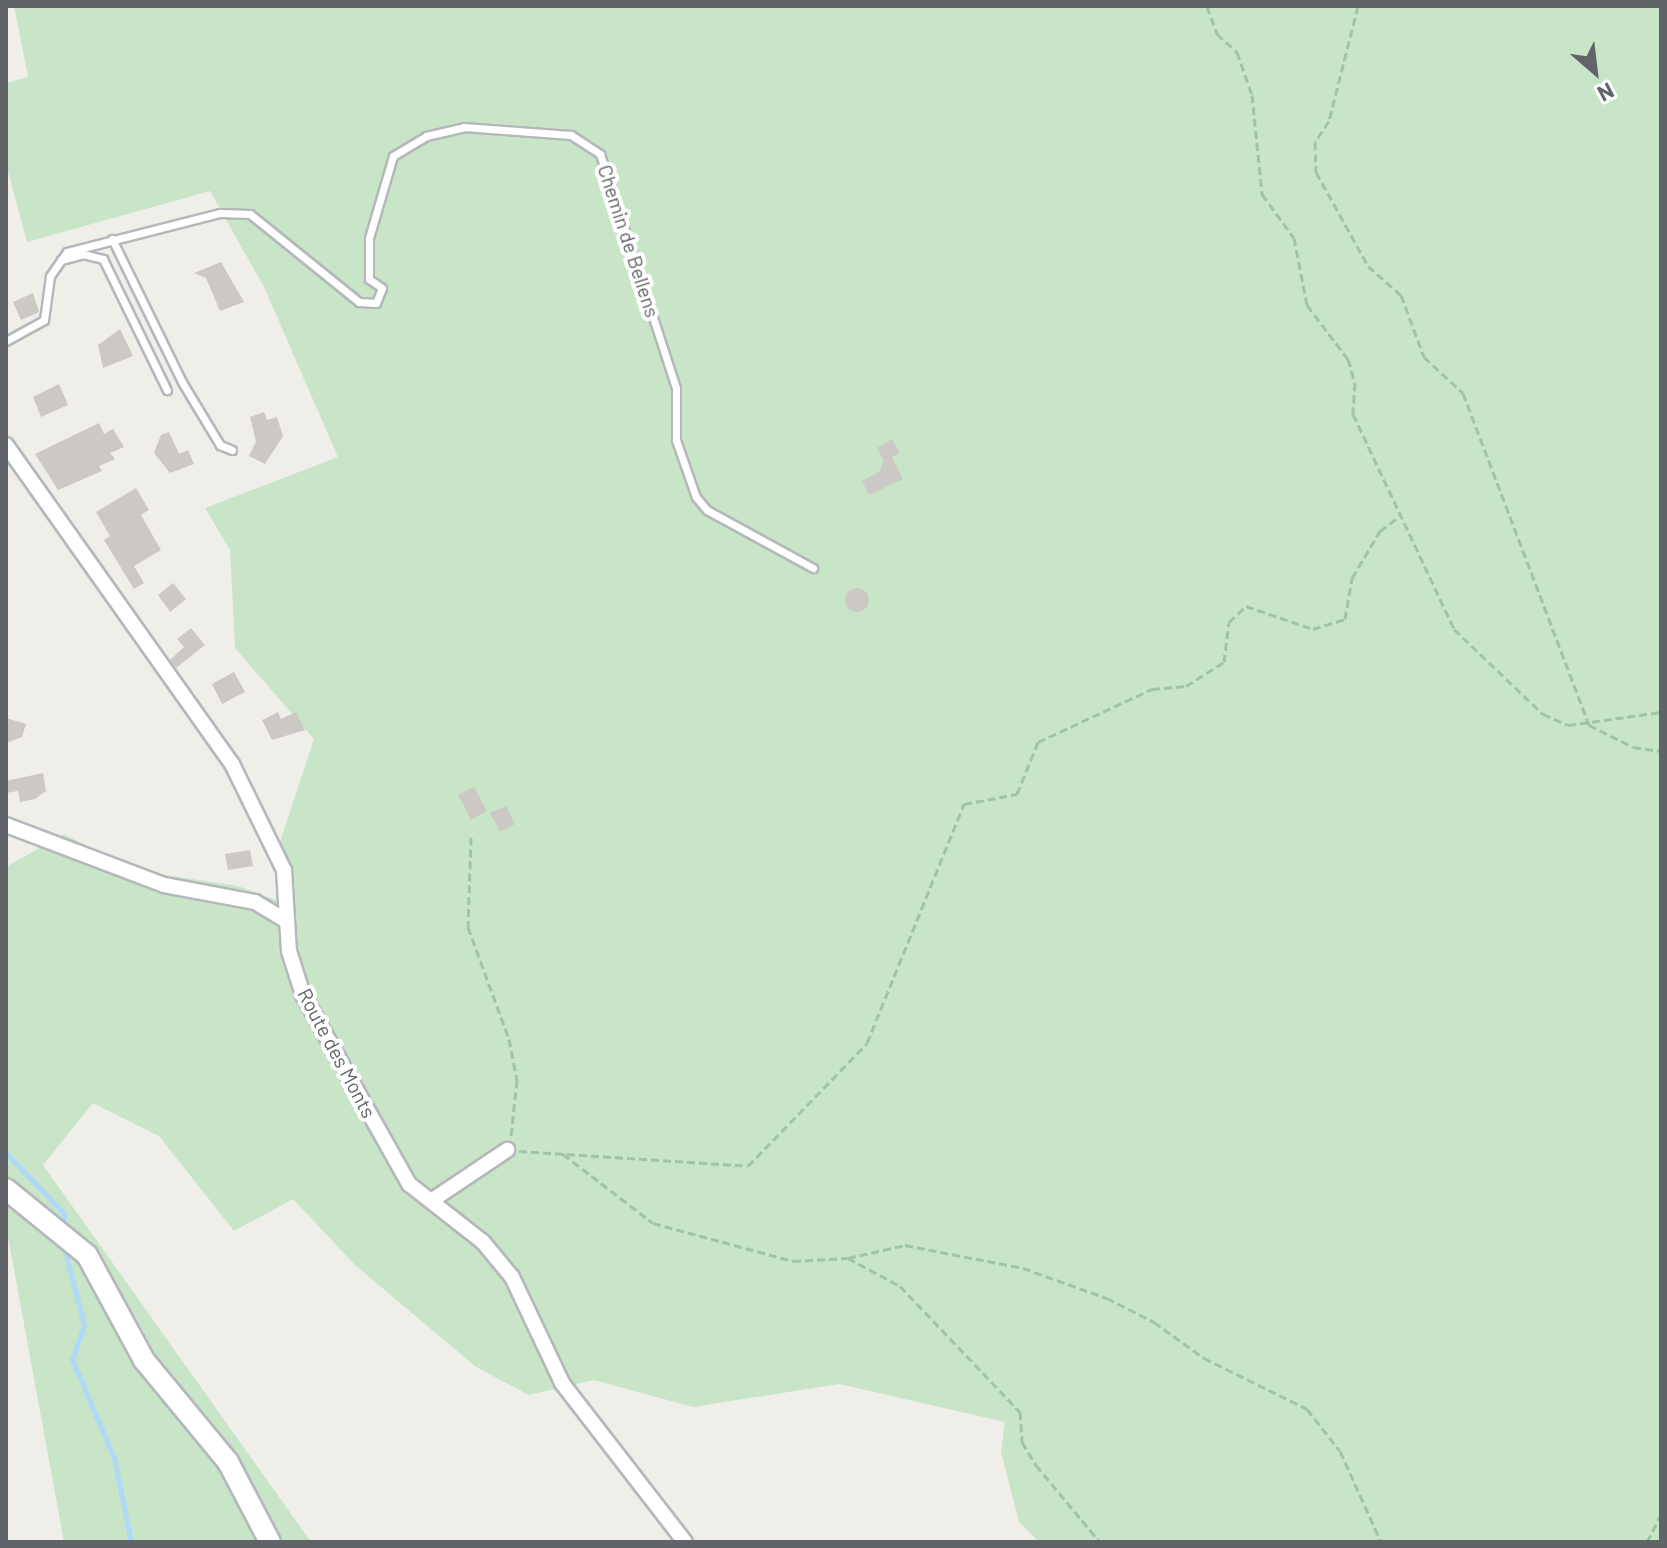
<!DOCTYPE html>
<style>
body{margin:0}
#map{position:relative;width:1667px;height:1548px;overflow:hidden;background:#f0eee8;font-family:Barlow,sans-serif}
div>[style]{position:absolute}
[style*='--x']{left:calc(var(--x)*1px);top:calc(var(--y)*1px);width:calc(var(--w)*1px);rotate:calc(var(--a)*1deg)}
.green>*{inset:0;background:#c8e5c8}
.stream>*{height:5px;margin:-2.5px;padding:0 2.5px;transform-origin:2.5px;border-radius:2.5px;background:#b0d9f8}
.building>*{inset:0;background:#ccc9c5}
.round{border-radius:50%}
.path>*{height:3px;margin-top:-1.5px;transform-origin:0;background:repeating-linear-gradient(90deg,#a0c4a9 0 8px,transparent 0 12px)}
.roads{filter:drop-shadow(2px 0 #b5b8bb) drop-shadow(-2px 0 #b5b8bb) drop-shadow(0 2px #b5b8bb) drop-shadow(0 -2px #b5b8bb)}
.lane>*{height:7px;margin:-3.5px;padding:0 3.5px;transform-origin:3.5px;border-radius:3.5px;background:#fff}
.street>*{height:14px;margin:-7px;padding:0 7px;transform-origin:7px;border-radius:7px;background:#fff}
.secondary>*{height:20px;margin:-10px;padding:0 10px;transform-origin:10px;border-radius:10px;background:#fff}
span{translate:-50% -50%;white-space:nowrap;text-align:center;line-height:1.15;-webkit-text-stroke:8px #fff;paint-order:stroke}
.street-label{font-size:20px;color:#606367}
.frame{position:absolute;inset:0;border:8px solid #606367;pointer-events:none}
.north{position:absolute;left:1555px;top:32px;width:80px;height:80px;-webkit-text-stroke:6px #fff;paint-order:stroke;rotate:152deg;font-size:22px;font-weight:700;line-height:32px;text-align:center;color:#606367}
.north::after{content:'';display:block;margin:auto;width:28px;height:36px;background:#606367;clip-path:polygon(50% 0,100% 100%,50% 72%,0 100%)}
</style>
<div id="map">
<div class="green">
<div style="clip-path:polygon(14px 6px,1661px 6px,1661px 1542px,1039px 1542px,1019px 1522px,1001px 1452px,1005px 1422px,839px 1384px,693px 1407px,594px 1380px,529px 1395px,476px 1367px,355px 1265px,293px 1199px,234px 1231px,159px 1136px,93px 1103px,43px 1165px,311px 1542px,64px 1542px,6px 1226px,6px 867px,64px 834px,132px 870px,238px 886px,278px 901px,274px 860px,314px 739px,235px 648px,230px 550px,205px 508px,338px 457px,264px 287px,210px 191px,27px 242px,6px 164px,6px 83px,28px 77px)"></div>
</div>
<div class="stream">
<div style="--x:6;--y:1153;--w:83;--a:46"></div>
<div style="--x:64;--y:1213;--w:16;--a:94"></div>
<div style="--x:63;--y:1243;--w:85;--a:75.6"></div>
<div style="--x:84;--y:1325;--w:36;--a:109"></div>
<div style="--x:72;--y:1359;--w:108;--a:67"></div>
<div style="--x:114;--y:1458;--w:86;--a:78.6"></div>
</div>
<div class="building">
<div style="clip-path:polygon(221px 262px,244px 302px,220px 311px,206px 278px,194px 273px)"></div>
<div style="clip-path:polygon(33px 293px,39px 312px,21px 320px,13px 302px)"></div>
<div style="clip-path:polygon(120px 329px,133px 356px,103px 368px,98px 345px)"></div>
<div style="clip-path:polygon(59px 384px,68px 405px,41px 417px,33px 397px)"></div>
<div style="clip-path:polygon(264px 412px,267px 420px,277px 417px,283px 436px,265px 464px,249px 456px,256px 442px,250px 417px)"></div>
<div style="clip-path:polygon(99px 423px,104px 434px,113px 429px,124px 447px,110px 453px,115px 459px,99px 466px,102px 471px,58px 490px,35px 454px)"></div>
<div style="clip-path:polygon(169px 432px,179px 454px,188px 450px,194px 464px,170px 473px,154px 453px,161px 435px)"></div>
<div style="clip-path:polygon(892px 439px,900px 453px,892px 457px,903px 479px,869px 495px,862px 481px,879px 472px,884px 461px,877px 448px)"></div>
<div style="clip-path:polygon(136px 488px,149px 510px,141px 515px,161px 550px,134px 566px,144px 583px,134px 589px,104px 540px,110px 536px,96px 512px)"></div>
<div style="clip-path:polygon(173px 583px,186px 599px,170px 612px,158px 595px)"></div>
<div class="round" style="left:845px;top:588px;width:24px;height:24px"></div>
<div style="clip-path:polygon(191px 628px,205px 645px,176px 668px,170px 660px,184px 647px,177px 639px)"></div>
<div style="clip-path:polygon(234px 672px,245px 692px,222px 704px,212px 684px)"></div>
<div style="clip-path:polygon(278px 712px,281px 719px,296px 712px,305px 730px,272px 740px,262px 720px)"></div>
<div style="clip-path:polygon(6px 718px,26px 724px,22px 737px,6px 743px)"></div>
<div style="clip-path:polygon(43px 773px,46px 791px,35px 799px,20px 802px,18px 791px,6px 793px,6px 781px)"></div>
<div style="clip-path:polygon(474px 787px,487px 811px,471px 820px,458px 795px)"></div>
<div style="clip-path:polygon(506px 806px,515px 824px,500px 832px,490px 813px)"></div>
<div style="clip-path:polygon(250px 850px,253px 866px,228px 870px,225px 854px)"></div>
</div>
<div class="path">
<div style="--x:1207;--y:6;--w:30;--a:70"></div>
<div style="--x:1217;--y:34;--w:27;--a:42"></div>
<div style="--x:1237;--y:52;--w:46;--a:70.8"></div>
<div style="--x:1252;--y:95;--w:100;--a:84.2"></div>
<div style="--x:1262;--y:194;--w:54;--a:54"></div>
<div style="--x:1294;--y:238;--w:68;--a:79"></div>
<div style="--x:1307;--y:305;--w:68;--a:52.8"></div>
<div style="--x:1348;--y:359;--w:25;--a:74"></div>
<div style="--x:1355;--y:383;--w:31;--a:94"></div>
<div style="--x:1353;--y:414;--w:238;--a:64.8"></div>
<div style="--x:1454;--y:629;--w:123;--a:43.7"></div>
<div style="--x:1543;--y:714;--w:27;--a:24"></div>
<div style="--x:1568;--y:725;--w:94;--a:-8"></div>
<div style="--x:1358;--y:6;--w:119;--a:104.2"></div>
<div style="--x:1329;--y:121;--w:25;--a:124"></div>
<div style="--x:1315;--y:142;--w:30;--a:88"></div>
<div style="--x:1316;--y:172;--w:107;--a:61"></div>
<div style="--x:1368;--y:266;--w:44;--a:41.3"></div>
<div style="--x:1401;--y:295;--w:66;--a:69.6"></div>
<div style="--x:1424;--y:357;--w:53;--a:42.7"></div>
<div style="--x:1463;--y:393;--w:355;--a:69.2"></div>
<div style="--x:1589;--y:725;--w:49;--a:26.6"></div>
<div style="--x:1633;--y:747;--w:28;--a:8"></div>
<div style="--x:471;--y:837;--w:90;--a:91.9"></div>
<div style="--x:468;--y:927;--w:119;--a:69.9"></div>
<div style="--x:509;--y:1039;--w:42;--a:79"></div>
<div style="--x:517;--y:1080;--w:56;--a:96.1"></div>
<div style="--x:519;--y:1151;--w:229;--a:3.7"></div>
<div style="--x:748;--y:1166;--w:171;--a:-45.9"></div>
<div style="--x:867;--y:1043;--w:258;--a:-67.9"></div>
<div style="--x:964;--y:804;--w:54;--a:-10.7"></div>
<div style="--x:1017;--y:794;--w:56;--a:-68"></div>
<div style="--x:1038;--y:742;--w:126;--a:-24.9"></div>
<div style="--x:1152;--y:689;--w:34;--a:-5"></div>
<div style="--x:1186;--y:686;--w:45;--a:-32.3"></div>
<div style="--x:1224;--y:662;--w:40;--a:-82.9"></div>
<div style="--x:1229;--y:622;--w:23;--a:-43"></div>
<div style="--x:1246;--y:606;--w:71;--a:18.9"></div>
<div style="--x:1313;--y:629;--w:34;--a:-17"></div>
<div style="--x:1345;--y:619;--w:42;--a:-80.3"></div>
<div style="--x:1352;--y:578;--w:55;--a:-59.2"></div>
<div style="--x:1380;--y:531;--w:26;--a:-37"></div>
<div style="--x:563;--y:1154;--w:113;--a:37.5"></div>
<div style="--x:653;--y:1223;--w:145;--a:15.2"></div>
<div style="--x:793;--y:1261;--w:55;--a:-3.1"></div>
<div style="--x:848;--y:1258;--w:58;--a:-12.8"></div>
<div style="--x:905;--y:1245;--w:120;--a:11"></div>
<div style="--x:1023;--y:1268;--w:89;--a:19.7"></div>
<div style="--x:1107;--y:1298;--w:53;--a:27.1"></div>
<div style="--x:1154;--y:1322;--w:62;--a:35.8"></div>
<div style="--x:1204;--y:1358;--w:115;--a:26.3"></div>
<div style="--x:1307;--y:1409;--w:53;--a:51.8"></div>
<div style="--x:1340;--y:1451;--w:100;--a:65.7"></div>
<div style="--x:848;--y:1258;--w:59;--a:28.3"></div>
<div style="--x:900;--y:1286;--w:174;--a:46.4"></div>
<div style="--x:1020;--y:1412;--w:30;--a:86"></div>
<div style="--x:1022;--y:1442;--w:27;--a:59"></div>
<div style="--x:1036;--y:1465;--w:100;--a:50.3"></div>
<div style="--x:1647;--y:1542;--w:30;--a:-63"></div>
</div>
<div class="roads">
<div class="lane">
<div style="--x:112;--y:239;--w:159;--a:63.9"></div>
<div style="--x:182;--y:382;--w:74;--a:58.9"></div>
<div style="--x:220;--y:445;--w:13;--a:23"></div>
<div style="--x:61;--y:260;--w:23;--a:-15"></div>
<div style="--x:83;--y:254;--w:21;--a:14"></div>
<div style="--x:103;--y:259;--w:146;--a:64"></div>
<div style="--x:6;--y:341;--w:43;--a:-28.9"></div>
<div style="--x:44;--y:320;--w:44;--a:-82.2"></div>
<div style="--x:50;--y:276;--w:29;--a:-55"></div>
<div style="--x:67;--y:252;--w:158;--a:-14.3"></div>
<div style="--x:220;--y:213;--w:30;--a:2"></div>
<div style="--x:250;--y:214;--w:140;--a:38.9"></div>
<div style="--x:359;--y:302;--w:17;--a:3"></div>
<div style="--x:376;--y:303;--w:16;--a:-68"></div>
<div style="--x:382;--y:288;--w:16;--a:-145"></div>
<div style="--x:369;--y:279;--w:41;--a:-90"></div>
<div style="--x:369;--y:238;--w:85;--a:-73.7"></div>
<div style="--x:393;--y:156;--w:39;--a:-31"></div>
<div style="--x:426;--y:136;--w:39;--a:-13"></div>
<div style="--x:464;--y:127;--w:107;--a:4.3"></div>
<div style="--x:571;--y:135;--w:35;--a:33"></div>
<div style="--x:600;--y:154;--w:246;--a:72"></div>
<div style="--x:676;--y:388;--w:52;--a:90"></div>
<div style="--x:676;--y:440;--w:60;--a:70.7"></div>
<div style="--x:696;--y:497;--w:17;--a:50"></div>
<div style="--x:707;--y:510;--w:121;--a:28.7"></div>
</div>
<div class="street">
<div style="--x:6;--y:445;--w:391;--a:54.7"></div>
<div style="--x:232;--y:764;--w:118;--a:63.9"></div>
<div style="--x:284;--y:870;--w:81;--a:86.5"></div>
<div style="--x:289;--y:951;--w:46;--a:72.3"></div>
<div style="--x:303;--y:995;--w:217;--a:60.7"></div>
<div style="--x:409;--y:1184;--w:94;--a:38.1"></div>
<div style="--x:483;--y:1242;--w:45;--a:50.4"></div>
<div style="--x:512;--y:1277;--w:117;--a:64.7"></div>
<div style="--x:562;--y:1383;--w:201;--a:52.3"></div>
<div style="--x:6;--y:825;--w:169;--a:20.8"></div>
<div style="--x:164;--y:885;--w:93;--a:10.6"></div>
<div style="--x:255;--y:902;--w:35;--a:31"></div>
<div style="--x:431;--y:1201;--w:92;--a:-33.9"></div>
</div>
<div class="secondary">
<div style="--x:6;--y:1189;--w:104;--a:39.2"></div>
<div style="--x:87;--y:1255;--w:119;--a:61.5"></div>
<div style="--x:144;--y:1360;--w:132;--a:50.5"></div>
<div style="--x:228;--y:1462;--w:90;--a:62.3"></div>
</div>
</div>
<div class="street-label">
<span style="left:629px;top:241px;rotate:72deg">Chemin de Bellens</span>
<span style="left:337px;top:1053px;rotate:62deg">Route des Monts</span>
</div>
<div class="frame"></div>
<div class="north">N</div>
</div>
